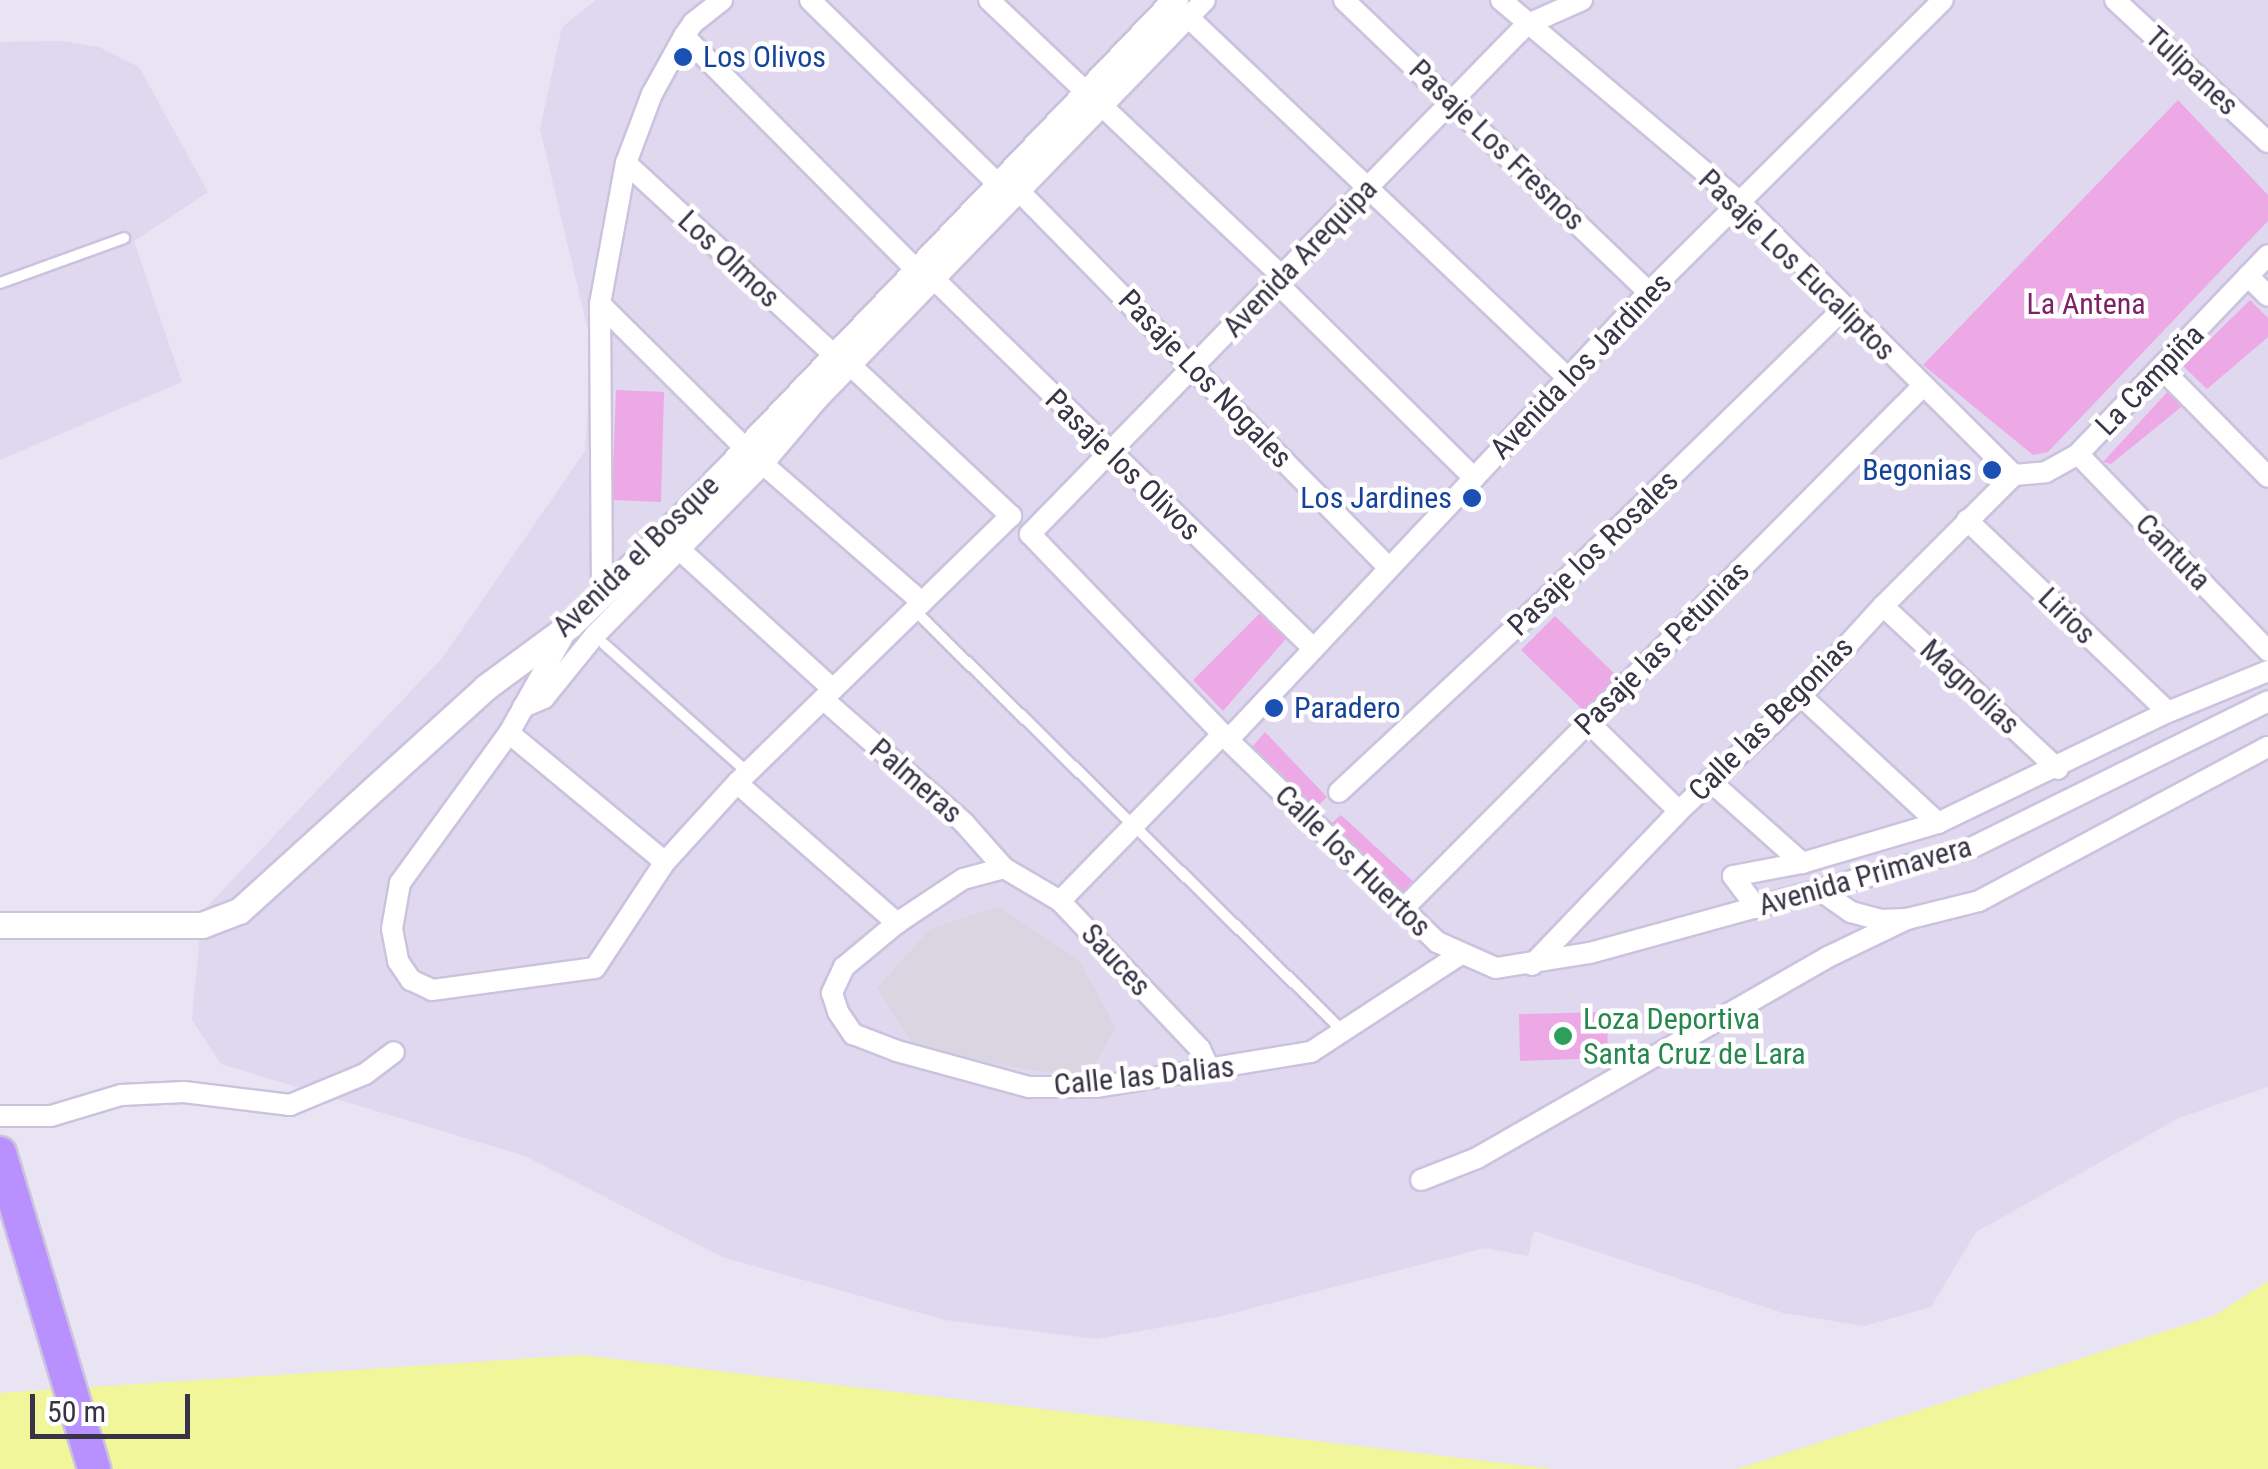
<!DOCTYPE html>
<meta charset="utf-8">
<style>
body{margin:0}
#map{position:relative;width:2268px;height:1469px;overflow:hidden;background:#e9e4f4;font-family:"Roboto Condensed",sans-serif}
div>[style]{position:absolute}
[style*='--x']{left:calc(var(--x)*1px);top:calc(var(--y)*1px);width:calc(var(--w)*1px);rotate:calc(var(--a)*1deg)}
.residential>*{inset:0;background:#e0d8ef}
.industrial>*{inset:0;background:#d9d6e2}
.green>*{inset:0;background:#eca9e5}
.water>*{inset:0;background:#f1f69a}
.roads{filter:drop-shadow(2px 0 #cbc3de) drop-shadow(-2px 0 #cbc3de) drop-shadow(0 2px #cbc3de) drop-shadow(0 -2px #cbc3de)}
.service>*{height:10px;margin:-5px;padding:0 5px;transform-origin:5px;border-radius:5px;background:#fff}
.minor>*{height:20px;margin:-10px;padding:0 10px;transform-origin:10px;border-radius:10px;background:#fff}
.tertiary>*{height:25px;margin:-12.5px;padding:0 12.5px;transform-origin:12.5px;border-radius:12.5px;background:#fff}
.primary>*{height:32px;margin:-16px;padding:0 16px;transform-origin:16px;border-radius:16px;background:#b991ff}
.dots>*{width:28px;height:28px;translate:-50% -50%;box-sizing:border-box;border:5px solid #fff;border-radius:50%}
span{translate:-50% -50%;white-space:nowrap;text-align:center;line-height:1.15;-webkit-text-stroke:9px #fff;paint-order:stroke}
.transit-label{font-size:30px;color:#164399}
.left{translate:0 -50%;text-align:left}
.right{translate:-100% -50%;text-align:right}
.street-label{font-size:30px;color:#383346}
.park-label{font-size:30px;color:#7c2264}
.leisure-label{font-size:30px;color:#27864d}
.scale{position:absolute;left:30px;top:1394px;width:160px;height:45px;box-sizing:border-box;border:5px solid #383346;border-top:0;padding-left:12px;font-size:30px;line-height:35px;white-space:nowrap;color:#383346;-webkit-text-stroke:8px #fff;paint-order:stroke}
</style>
<div id="map">
<div class="residential">
<div style="clip-path:polygon(596px 0,2268px 0,2268px 1087px,2179px 1118px,1976px 1232px,1931px 1307px,1864px 1326px,1783px 1313px,1534px 1231px,1528px 1256px,1485px 1248px,1218px 1317px,1097px 1339px,945px 1320px,722px 1257px,525px 1156px,221px 1064px,192px 1020px,202px 912px,443px 657px,585px 451px,592px 347px,540px 129px,562px 27px)"></div>
<div style="clip-path:polygon(63px 41px,99px 47px,139px 67px,208px 192px,134px 241px,182px 382px,0 460px,0 42px)"></div>
</div>
<div class="industrial">
<div style="clip-path:polygon(999px 906px,1080px 962px,1116px 1028px,1086px 1079px,917px 1050px,877px 988px,930px 929px)"></div>
</div>
<div class="green">
<div style="clip-path:polygon(2178px 100px,2268px 195px,2268px 221px,2048px 452px,2033px 455px,1923px 365px)"></div>
<div style="clip-path:polygon(2250px 300px,2268px 318px,2268px 337px,2207px 389px,2183px 366px)"></div>
<div style="clip-path:polygon(2171px 388px,2185px 404px,2111px 464px,2103px 462px)"></div>
<div style="clip-path:polygon(616px 390px,664px 392px,661px 502px,612px 500px)"></div>
<div style="clip-path:polygon(1261px 612px,1290px 634px,1223px 711px,1193px 680px)"></div>
<div style="clip-path:polygon(1555px 616px,1620px 679px,1586px 713px,1521px 650px)"></div>
<div style="clip-path:polygon(1265px 732px,1327px 797px,1313px 811px,1252px 747px)"></div>
<div style="clip-path:polygon(1341px 815px,1416px 884px,1400px 894px,1328px 826px)"></div>
<div style="clip-path:polygon(1607px 1012px,1608px 1058px,1520px 1061px,1519px 1014px)"></div>
</div>
<div class="water">
<div style="clip-path:polygon(2268px 1281px,2268px 1469px,1737px 1469px,2216px 1315px)"></div>
<div style="clip-path:polygon(581px 1355px,1554px 1469px,0 1469px,0 1393px)"></div>
</div>
<div class="roads">
<div class="service">
<div style="--x:0;--y:283;--w:132;--a:-19.9"></div>
<div style="--x:915;--y:611;--w:602;--a:44.46"></div>
<div style="--x:604;--y:644;--w:192;--a:41.8"></div>
</div>
<div class="minor">
<div style="--x:810;--y:0;--w:264;--a:44.4"></div>
<div style="--x:989;--y:0;--w:138;--a:43.5"></div>
<div style="--x:1344;--y:0;--w:422;--a:43.8"></div>
<div style="--x:1501;--y:0;--w:316;--a:40.2"></div>
<div style="--x:1742;--y:204;--w:384;--a:44.9"></div>
<div style="--x:1582;--y:0;--w:61;--a:155.9"></div>
<div style="--x:1526;--y:25;--w:711;--a:134.26"></div>
<div style="--x:1030;--y:534;--w:286;--a:46.1"></div>
<div style="--x:1228;--y:740;--w:291;--a:44"></div>
<div style="--x:1437;--y:942;--w:64;--a:23.8"></div>
<div style="--x:1496;--y:968;--w:95;--a:-9.1"></div>
<div style="--x:1590;--y:953;--w:395;--a:-15.4"></div>
<div style="--x:1971;--y:848;--w:331;--a:-26.3"></div>
<div style="--x:2115;--y:0;--w:209;--a:42.9"></div>
<div style="--x:1180;--y:22;--w:9;--a:-32"></div>
<div style="--x:1188;--y:17;--w:524;--a:43.53"></div>
<div style="--x:684;--y:36;--w:331;--a:45.2"></div>
<div style="--x:1094;--y:112;--w:10;--a:-37"></div>
<div style="--x:1102;--y:106;--w:248;--a:43.4"></div>
<div style="--x:626;--y:163;--w:282;--a:42.7"></div>
<div style="--x:1019;--y:191;--w:528;--a:45.54"></div>
<div style="--x:2248;--y:276;--w:28;--a:45"></div>
<div style="--x:934;--y:279;--w:530;--a:44.24"></div>
<div style="--x:1276;--y:282;--w:279;--a:44.7"></div>
<div style="--x:600;--y:304;--w:204;--a:44.8"></div>
<div style="--x:2162;--y:369;--w:151;--a:45.5"></div>
<div style="--x:804;--y:385;--w:20;--a:49"></div>
<div style="--x:817;--y:400;--w:557;--a:-45.87"></div>
<div style="--x:2078;--y:454;--w:274;--a:46"></div>
<div style="--x:763;--y:464;--w:211;--a:41"></div>
<div style="--x:2014;--y:475;--w:32;--a:-5"></div>
<div style="--x:2046;--y:472;--w:37;--a:-29"></div>
<div style="--x:2078;--y:454;--w:275;--a:-46.3"></div>
<div style="--x:1967;--y:520;--w:278;--a:43.7"></div>
<div style="--x:680;--y:550;--w:207;--a:42.3"></div>
<div style="--x:602;--y:593;--w:289;--a:-90.4"></div>
<div style="--x:600;--y:304;--w:143;--a:-79.6"></div>
<div style="--x:626;--y:163;--w:74;--a:-69.4"></div>
<div style="--x:652;--y:94;--w:66;--a:-61.1"></div>
<div style="--x:684;--y:36;--w:16;--a:-55"></div>
<div style="--x:693;--y:23;--w:37;--a:-38"></div>
<div style="--x:1883;--y:606;--w:239;--a:43"></div>
<div style="--x:566;--y:631;--w:117;--a:119.2"></div>
<div style="--x:509;--y:733;--w:185;--a:126"></div>
<div style="--x:400;--y:883;--w:47;--a:99.9"></div>
<div style="--x:392;--y:929;--w:33;--a:79"></div>
<div style="--x:398;--y:961;--w:23;--a:56"></div>
<div style="--x:411;--y:980;--w:23;--a:25"></div>
<div style="--x:432;--y:990;--w:164;--a:-7.7"></div>
<div style="--x:595;--y:968;--w:127;--a:-56.6"></div>
<div style="--x:665;--y:862;--w:107;--a:-47.7"></div>
<div style="--x:737;--y:783;--w:383;--a:-44.3"></div>
<div style="--x:1011;--y:516;--w:221;--a:-136.8"></div>
<div style="--x:1801;--y:696;--w:187;--a:42.8"></div>
<div style="--x:823;--y:699;--w:188;--a:41.3"></div>
<div style="--x:964;--y:823;--w:60;--a:48.4"></div>
<div style="--x:1004;--y:868;--w:65;--a:30.5"></div>
<div style="--x:1060;--y:901;--w:204;--a:46.6"></div>
<div style="--x:1200;--y:1049;--w:23;--a:65"></div>
<div style="--x:523;--y:707;--w:23;--a:-23"></div>
<div style="--x:544;--y:698;--w:81;--a:-51"></div>
<div style="--x:595;--y:635;--w:240;--a:-45.5"></div>
<div style="--x:763;--y:464;--w:84;--a:-49.8"></div>
<div style="--x:1588;--y:722;--w:127;--a:44.4"></div>
<div style="--x:509;--y:733;--w:202;--a:39.6"></div>
<div style="--x:1228;--y:740;--w:615;--a:-46.78"></div>
<div style="--x:1649;--y:292;--w:414;--a:-44.8"></div>
<div style="--x:1709;--y:780;--w:125;--a:41.7"></div>
<div style="--x:737;--y:783;--w:213;--a:41.2"></div>
<div style="--x:1339;--y:792;--w:286;--a:-43"></div>
<div style="--x:1548;--y:597;--w:412;--a:-44.3"></div>
<div style="--x:1004;--y:868;--w:42;--a:165"></div>
<div style="--x:963;--y:879;--w:79;--a:146.3"></div>
<div style="--x:897;--y:923;--w:69;--a:140.3"></div>
<div style="--x:844;--y:967;--w:29;--a:115"></div>
<div style="--x:832;--y:993;--w:20;--a:72"></div>
<div style="--x:838;--y:1012;--w:27;--a:56"></div>
<div style="--x:853;--y:1034;--w:47;--a:21.1"></div>
<div style="--x:897;--y:1051;--w:137;--a:15.3"></div>
<div style="--x:1029;--y:1087;--w:68;--a:0"></div>
<div style="--x:1097;--y:1087;--w:217;--a:-9.3"></div>
<div style="--x:1311;--y:1052;--w:177;--a:-33.2"></div>
<div style="--x:1821;--y:891;--w:37;--a:35"></div>
<div style="--x:1851;--y:912;--w:30;--a:15"></div>
<div style="--x:1880;--y:920;--w:27;--a:-2"></div>
<div style="--x:1907;--y:919;--w:74;--a:-14"></div>
<div style="--x:1979;--y:901;--w:327;--a:-28.1"></div>
<div style="--x:1060;--y:901;--w:233;--a:-45.7"></div>
<div style="--x:1757;--y:908;--w:40;--a:-127"></div>
<div style="--x:1733;--y:876;--w:70;--a:-10.7"></div>
<div style="--x:1802;--y:863;--w:142;--a:-16.4"></div>
<div style="--x:1938;--y:823;--w:255;--a:-25.8"></div>
<div style="--x:2168;--y:712;--w:108;--a:-22.3"></div>
<div style="--x:1403;--y:909;--w:736;--a:-45.17"></div>
<div style="--x:1532;--y:965;--w:213;--a:-46.3"></div>
<div style="--x:1679;--y:811;--w:168;--a:-43.3"></div>
<div style="--x:1801;--y:696;--w:122;--a:-47.7"></div>
<div style="--x:1883;--y:606;--w:185;--a:-45"></div>
<div style="--x:0;--y:1116;--w:51;--a:0"></div>
<div style="--x:51;--y:1116;--w:73;--a:-16.7"></div>
<div style="--x:121;--y:1095;--w:63;--a:-2.7"></div>
<div style="--x:184;--y:1092;--w:107;--a:7"></div>
<div style="--x:290;--y:1105;--w:81;--a:-22.5"></div>
<div style="--x:365;--y:1074;--w:36;--a:-37"></div>
<div style="--x:1421;--y:1180;--w:60;--a:-21.4"></div>
<div style="--x:1477;--y:1158;--w:404;--a:-29.8"></div>
<div style="--x:1828;--y:957;--w:88;--a:-25.7"></div>
</div>
<div class="tertiary">
<div style="--x:0;--y:925;--w:202;--a:0"></div>
<div style="--x:202;--y:925;--w:40;--a:-21"></div>
<div style="--x:239;--y:911;--w:333;--a:-42.2"></div>
<div style="--x:486;--y:687;--w:104;--a:-36.4"></div>
<div style="--x:570;--y:625;--w:130;--a:-43.8"></div>
<div style="--x:664;--y:535;--w:740;--a:-46.31"></div>
</div>
<div class="primary">
<div style="--x:0;--y:1153;--w:330;--a:73.4"></div>
</div>
</div>
<div class="dots">
<div style="left:683px;top:57px;background:#1a4fb4"></div>
<div style="left:1992px;top:470px;background:#1a4fb4"></div>
<div style="left:1472px;top:498px;background:#1a4fb4"></div>
<div style="left:1274px;top:708px;background:#1a4fb4"></div>
<div style="left:1563px;top:1036px;background:#2e9e5b"></div>
</div>
<div class="transit-label">
<span class="left" style="left:703px;top:57px">Los Olivos</span>
<span class="right" style="left:1972px;top:470px">Begonias</span>
<span class="right" style="left:1452px;top:498px">Los Jardines</span>
<span class="left" style="left:1294px;top:708px">Paradero</span>
</div>
<div class="street-label">
<span style="left:2192px;top:71px;rotate:43deg">Tulipanes</span>
<span style="left:1497px;top:145px;rotate:44deg">Pasaje Los Fresnos</span>
<span style="left:1300px;top:258px;rotate:-46deg">Avenida Arequipa</span>
<span style="left:729px;top:259px;rotate:43deg">Los Olmos</span>
<span style="left:1797px;top:265px;rotate:44deg">Pasaje Los Eucaliptos</span>
<span style="left:1581px;top:366px;rotate:-46deg">Avenida los Jardines</span>
<span style="left:1205px;top:379px;rotate:46deg">Pasaje Los Nogales</span>
<span style="left:2150px;top:380px;rotate:-46deg">La Campiña</span>
<span style="left:1123px;top:465px;rotate:44deg">Pasaje los Olivos</span>
<span style="left:2173px;top:552px;rotate:46deg">Cantuta</span>
<span style="left:1593px;top:553px;rotate:-44deg">Pasaje los Rosales</span>
<span style="left:636px;top:556px;rotate:-44deg">Avenida el Bosque</span>
<span style="left:2067px;top:616px;rotate:44deg">Lirios</span>
<span style="left:1662px;top:648px;rotate:-45deg">Pasaje las Petunias</span>
<span style="left:1970px;top:687px;rotate:43deg">Magnolias</span>
<span style="left:1771px;top:719px;rotate:-45deg">Calle las Begonias</span>
<span style="left:916px;top:781px;rotate:41deg">Palmeras</span>
<span style="left:1353px;top:861px;rotate:44deg">Calle los Huertos</span>
<span style="left:1865px;top:876px;rotate:-16deg">Avenida Primavera</span>
<span style="left:1116px;top:960px;rotate:47deg">Sauces</span>
<span style="left:1144px;top:1076px;rotate:-6deg">Calle las Dalias</span>
</div>
<div class="park-label">
<span style="left:2086px;top:304px">La Antena</span>
</div>
<div class="leisure-label">
<span class="left" style="left:1583px;top:1036px">Loza Deportiva<br>Santa Cruz de Lara</span>
</div>
<div class="scale">50 m</div>
</div>
